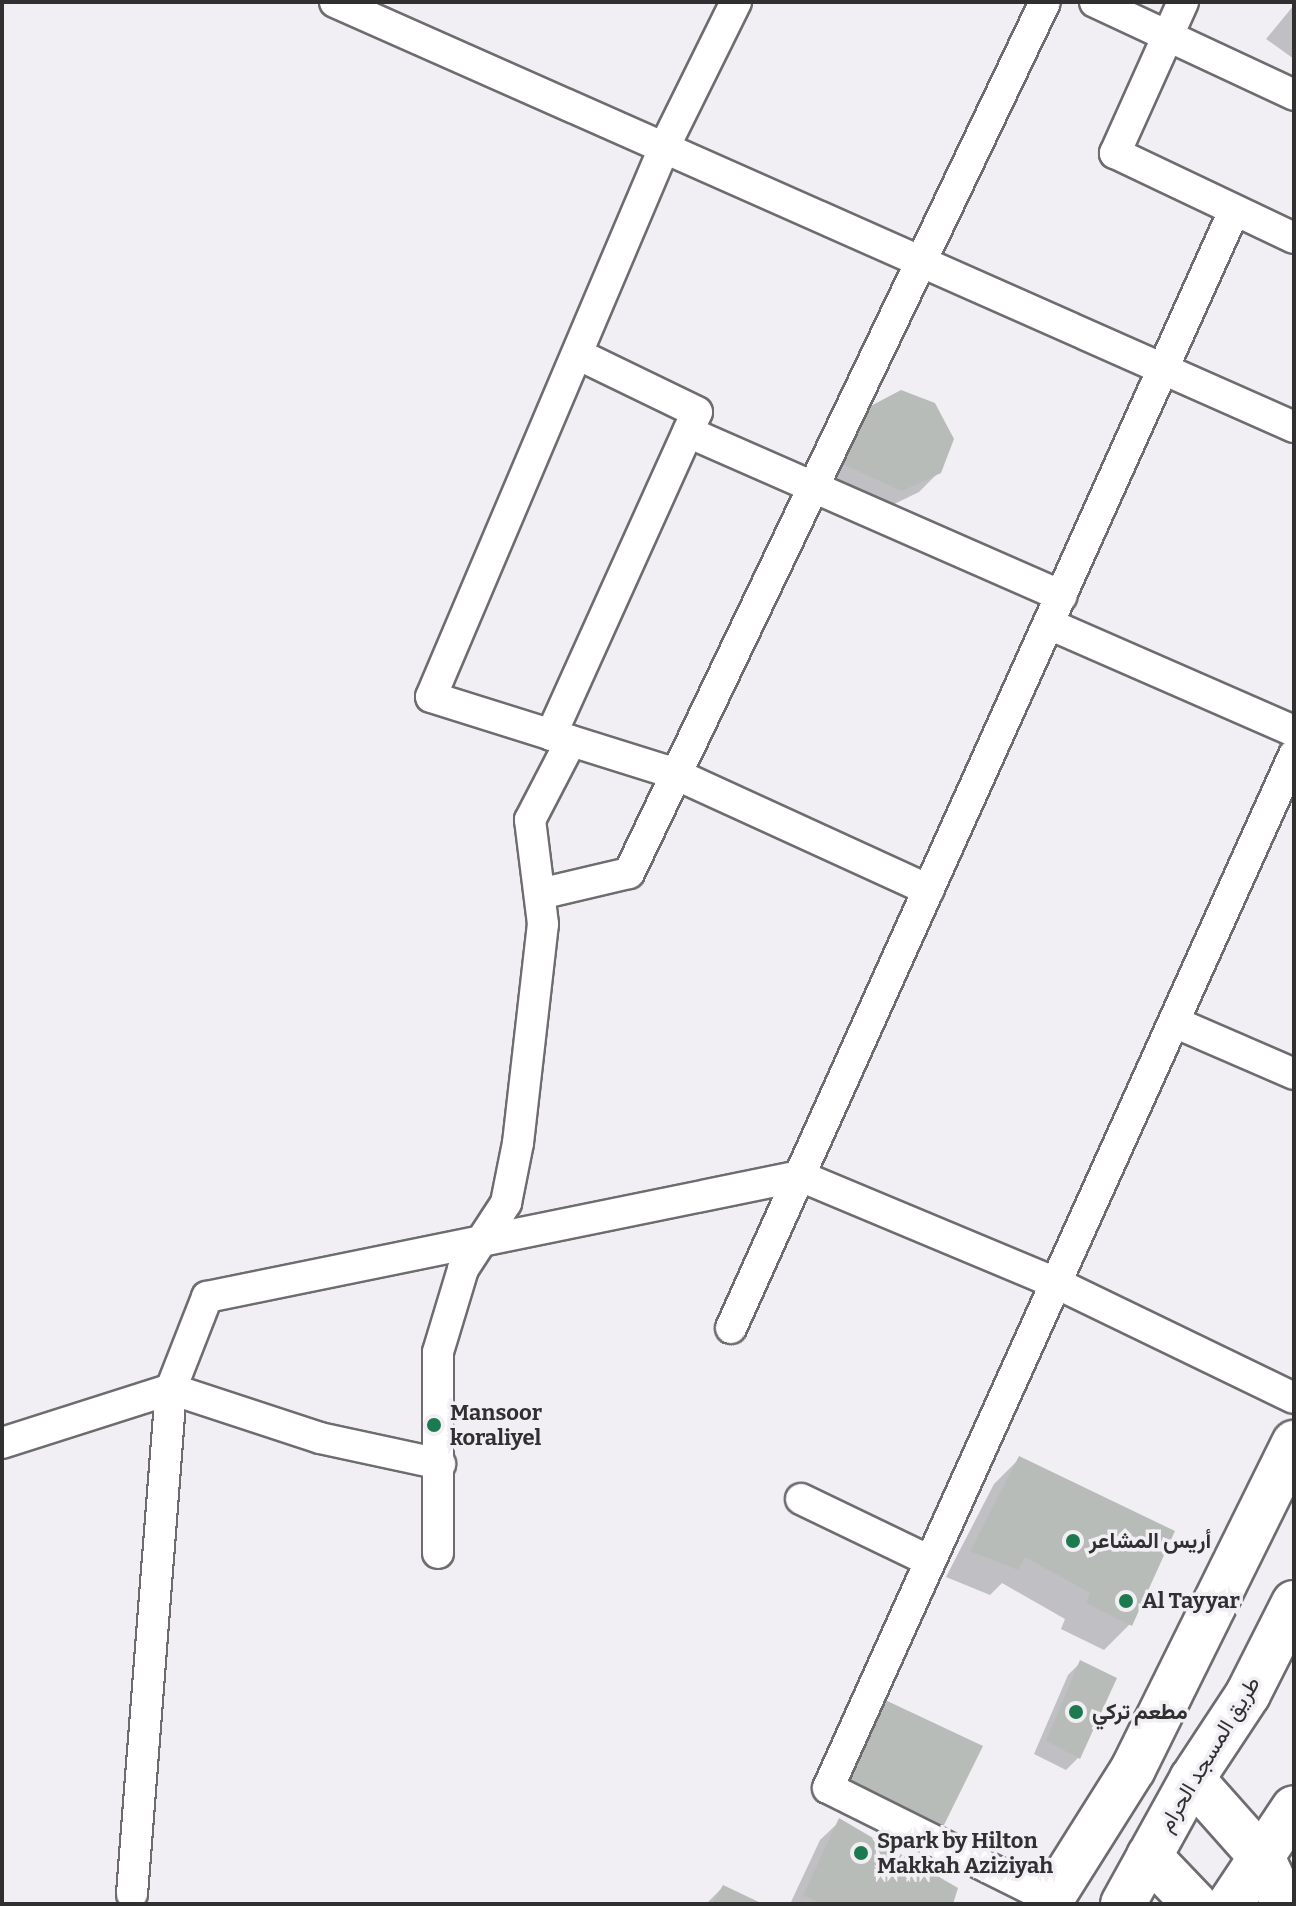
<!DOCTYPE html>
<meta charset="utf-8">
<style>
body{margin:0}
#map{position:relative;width:1296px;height:1906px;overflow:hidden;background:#f1eff4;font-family:Bitter,Vazirmatn,serif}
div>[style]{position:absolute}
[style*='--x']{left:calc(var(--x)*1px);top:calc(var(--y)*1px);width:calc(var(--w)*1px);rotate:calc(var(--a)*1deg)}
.shadow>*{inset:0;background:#0003}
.building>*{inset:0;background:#b8bcb9}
.roads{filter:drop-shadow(2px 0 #6e6c70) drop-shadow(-2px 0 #6e6c70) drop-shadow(0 2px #6e6c70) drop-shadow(0 -2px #6e6c70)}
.street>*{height:30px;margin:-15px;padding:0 15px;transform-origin:15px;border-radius:15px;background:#fff}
.primary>*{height:44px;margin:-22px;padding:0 22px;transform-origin:22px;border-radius:22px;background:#fff}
.dots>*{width:22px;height:22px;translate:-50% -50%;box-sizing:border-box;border:4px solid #f1eff4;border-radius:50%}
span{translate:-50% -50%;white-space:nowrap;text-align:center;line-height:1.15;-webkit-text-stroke:7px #f1eff4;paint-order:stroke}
.poi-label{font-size:22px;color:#303031;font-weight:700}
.left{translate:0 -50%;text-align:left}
.street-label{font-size:22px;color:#303031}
.frame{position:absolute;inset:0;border:4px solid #303031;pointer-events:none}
</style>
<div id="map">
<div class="shadow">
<div style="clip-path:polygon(1294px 5px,1294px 59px,1266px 39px)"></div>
<div style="clip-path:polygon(evenodd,901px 392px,933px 405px,952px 439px,939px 472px,919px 492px,882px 510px,821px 483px,845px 431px,866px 411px,901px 392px,857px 420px,862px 420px,837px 473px,834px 471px,857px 420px)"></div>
<div style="clip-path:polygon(1020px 1458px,1130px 1624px,1104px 1650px,1061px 1629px,1065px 1619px,1002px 1583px,990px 1595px,946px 1577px,994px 1484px)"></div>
<div style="clip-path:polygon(1081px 1662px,1079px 1757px,1066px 1770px,1034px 1754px,1068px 1675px)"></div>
<div style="clip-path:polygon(864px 1721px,938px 1832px,918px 1852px,829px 1806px)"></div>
<div style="clip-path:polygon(840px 1821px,951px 1904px,790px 1904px,820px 1840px)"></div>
<div style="clip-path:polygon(723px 1887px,758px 1904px,706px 1904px)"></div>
</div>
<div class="building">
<div style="clip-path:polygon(901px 390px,935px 403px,954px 439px,941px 473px,902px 491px,840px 463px,865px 409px)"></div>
<div style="clip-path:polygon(1019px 1456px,1175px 1531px,1132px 1626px,1086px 1603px,1090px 1593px,1025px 1557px,1018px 1570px,970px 1551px)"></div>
<div style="clip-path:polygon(1080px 1660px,1117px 1678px,1080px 1759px,1046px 1741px)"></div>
<div style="clip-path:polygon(883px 1699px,983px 1746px,940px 1833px,847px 1786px)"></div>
<div style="clip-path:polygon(839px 1818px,958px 1888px,953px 1904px,822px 1904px,803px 1895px)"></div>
<div style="clip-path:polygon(723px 1885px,763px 1904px,712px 1904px)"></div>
</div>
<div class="roads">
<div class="street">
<div style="--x:335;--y:2;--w:1049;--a:23.9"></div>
<div style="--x:736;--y:2;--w:163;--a:116.3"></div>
<div style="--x:664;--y:148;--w:596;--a:113"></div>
<div style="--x:431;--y:697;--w:254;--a:17.4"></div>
<div style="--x:673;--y:773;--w:281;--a:24.6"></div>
<div style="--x:1095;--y:2;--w:220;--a:25"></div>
<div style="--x:1183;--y:2;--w:166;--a:114.2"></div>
<div style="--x:1115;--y:153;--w:198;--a:25.4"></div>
<div style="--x:688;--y:432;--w:408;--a:23.7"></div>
<div style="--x:1049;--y:624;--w:267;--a:23.6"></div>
<div style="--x:551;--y:735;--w:354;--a:-65.7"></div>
<div style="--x:697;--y:412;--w:133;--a:-154.2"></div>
<div style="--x:540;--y:894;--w:91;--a:-13.3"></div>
<div style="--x:629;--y:873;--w:965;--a:-64.47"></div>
<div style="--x:1174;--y:1022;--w:131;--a:23.4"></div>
<div style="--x:731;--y:1328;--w:1225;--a:-65.76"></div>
<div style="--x:2;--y:1443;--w:177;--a:-17.7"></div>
<div style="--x:171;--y:1389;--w:157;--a:18.2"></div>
<div style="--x:320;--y:1438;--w:123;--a:12.2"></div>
<div style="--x:801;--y:1499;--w:143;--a:25.7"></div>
<div style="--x:438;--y:1553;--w:201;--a:-90"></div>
<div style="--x:438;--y:1352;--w:87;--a:-73.2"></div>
<div style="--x:463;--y:1269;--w:79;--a:-56.9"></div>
<div style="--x:506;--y:1203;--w:61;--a:-78.7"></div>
<div style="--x:518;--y:1143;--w:220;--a:-83.5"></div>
<div style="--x:543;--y:924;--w:105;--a:-97.1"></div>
<div style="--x:530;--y:820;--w:89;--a:-62.6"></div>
<div style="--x:132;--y:1894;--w:507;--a:-85.58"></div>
<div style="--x:171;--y:1389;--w:99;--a:-68.6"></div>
<div style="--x:207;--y:1297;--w:605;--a:-11.53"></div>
<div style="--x:800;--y:1176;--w:277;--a:22.7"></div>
<div style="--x:1056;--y:1283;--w:264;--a:25.8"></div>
<div style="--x:1051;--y:1899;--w:249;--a:-153.5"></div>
<div style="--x:828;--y:1788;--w:1133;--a:-65.72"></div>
</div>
<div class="primary">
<div style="--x:1192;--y:1779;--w:107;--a:48.4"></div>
<div style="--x:1263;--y:1859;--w:50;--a:65"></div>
<div style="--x:1149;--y:1856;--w:66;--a:46.2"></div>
<div style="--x:1048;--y:1904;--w:160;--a:-57.8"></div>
<div style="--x:1133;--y:1769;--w:364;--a:-63.7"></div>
<div style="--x:1123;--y:1904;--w:143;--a:-61.1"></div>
<div style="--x:1192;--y:1779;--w:102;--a:-56.6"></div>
<div style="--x:1248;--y:1694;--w:102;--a:-63.2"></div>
<div style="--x:1230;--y:1904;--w:115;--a:-56.3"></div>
</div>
</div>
<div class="dots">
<div style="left:434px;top:1425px;background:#1d7a50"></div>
<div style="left:1073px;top:1541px;background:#1d7a50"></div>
<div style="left:1126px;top:1601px;background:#1d7a50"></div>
<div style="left:1076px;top:1712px;background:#1d7a50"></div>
<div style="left:861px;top:1853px;background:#1d7a50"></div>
</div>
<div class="poi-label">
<span class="left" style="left:450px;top:1425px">Mansoor<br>koraliyel</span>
<span class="left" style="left:1089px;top:1541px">أريس المشاعر</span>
<span class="left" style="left:1142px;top:1601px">Al Tayyar</span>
<span class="left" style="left:1092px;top:1712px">مطعم تركي</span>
<span class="left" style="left:877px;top:1853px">Spark by Hilton<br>Makkah Aziziyah</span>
</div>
<div class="street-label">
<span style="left:1209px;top:1754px;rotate:-59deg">طريق المسجد الحرام</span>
</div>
<div class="frame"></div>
</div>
